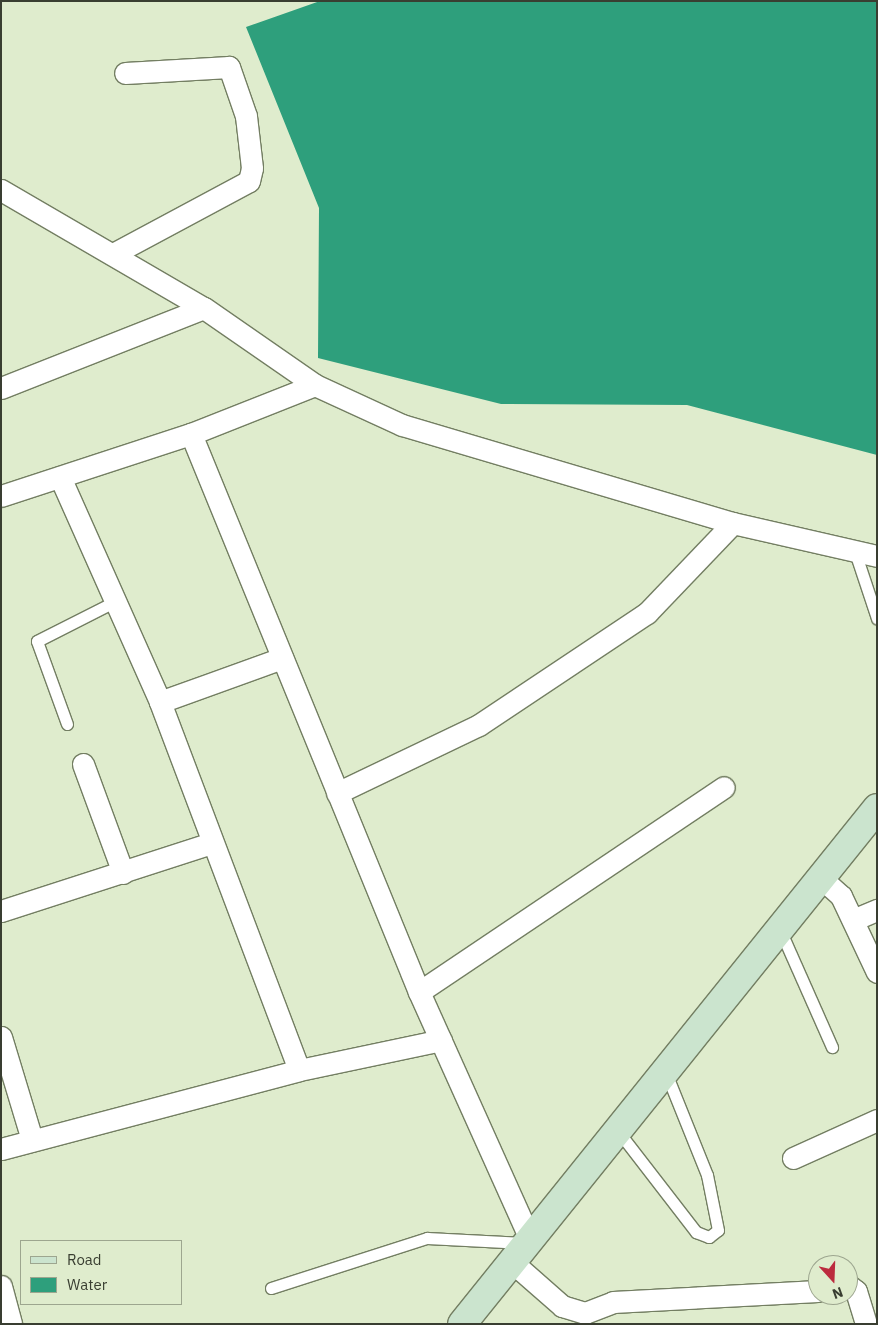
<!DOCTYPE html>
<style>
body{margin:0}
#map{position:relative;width:878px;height:1325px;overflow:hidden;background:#dfeccd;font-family:"IBM Plex Sans",sans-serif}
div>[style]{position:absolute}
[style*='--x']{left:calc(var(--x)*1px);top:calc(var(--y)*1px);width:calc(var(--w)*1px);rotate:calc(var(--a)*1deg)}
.water>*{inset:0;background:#2e9f7c}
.roads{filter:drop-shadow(1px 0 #737e62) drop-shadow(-1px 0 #737e62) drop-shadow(0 1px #737e62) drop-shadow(0 -1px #737e62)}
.lane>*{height:11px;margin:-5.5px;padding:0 5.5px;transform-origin:5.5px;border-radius:5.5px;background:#fff}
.street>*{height:21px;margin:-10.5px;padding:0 10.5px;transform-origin:10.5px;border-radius:10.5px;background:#fff}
.secondary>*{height:28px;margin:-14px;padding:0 14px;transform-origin:14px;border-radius:14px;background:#cbe4ce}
span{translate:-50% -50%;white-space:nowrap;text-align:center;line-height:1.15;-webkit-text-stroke:5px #dfeccd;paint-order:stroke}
.frame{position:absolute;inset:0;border:2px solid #393e31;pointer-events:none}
.legend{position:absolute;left:20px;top:1240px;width:162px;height:65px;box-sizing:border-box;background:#dfeccd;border:1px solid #9da68f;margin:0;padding:6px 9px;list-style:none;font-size:15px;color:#393e31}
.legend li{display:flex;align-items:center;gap:10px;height:25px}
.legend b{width:25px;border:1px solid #9da68f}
.north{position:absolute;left:808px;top:1255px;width:50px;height:50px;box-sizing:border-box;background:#dfeccd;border:1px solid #9da68f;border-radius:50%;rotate:160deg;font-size:14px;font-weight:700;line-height:20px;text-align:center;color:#393e31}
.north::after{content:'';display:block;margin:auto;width:18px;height:22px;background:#bc2b3e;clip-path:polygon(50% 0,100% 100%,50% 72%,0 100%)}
</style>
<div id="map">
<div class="water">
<div style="clip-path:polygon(320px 1px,877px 1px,877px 455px,687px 405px,501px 404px,318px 358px,319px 208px,246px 27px)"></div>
</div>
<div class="roads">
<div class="lane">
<div style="--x:855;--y:552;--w:70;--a:71.6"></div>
<div style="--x:67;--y:724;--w:88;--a:-109.9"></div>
<div style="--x:37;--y:641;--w:86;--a:-26.9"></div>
<div style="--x:781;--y:932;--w:126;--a:66.1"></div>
<div style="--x:618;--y:1131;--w:128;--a:52.3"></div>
<div style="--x:696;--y:1232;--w:14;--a:21"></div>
<div style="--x:709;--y:1237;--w:11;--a:-38"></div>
<div style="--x:718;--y:1230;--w:56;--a:-101.3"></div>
<div style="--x:707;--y:1175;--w:110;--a:-111.9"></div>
<div style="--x:271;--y:1288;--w:164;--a:-17.8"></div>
<div style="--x:427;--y:1238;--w:97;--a:3"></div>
</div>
<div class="street">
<div style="--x:1;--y:190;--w:235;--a:30.2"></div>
<div style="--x:204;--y:308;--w:135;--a:34.7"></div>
<div style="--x:315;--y:385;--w:96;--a:24.7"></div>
<div style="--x:402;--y:425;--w:345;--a:16.5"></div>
<div style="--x:733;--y:523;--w:148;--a:12.9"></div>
<div style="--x:113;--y:254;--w:154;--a:-28.2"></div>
<div style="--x:249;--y:181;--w:13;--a:-77"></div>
<div style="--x:252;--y:168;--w:52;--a:-96.6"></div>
<div style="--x:246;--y:116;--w:52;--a:-109.1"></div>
<div style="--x:229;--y:67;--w:104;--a:176.7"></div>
<div style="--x:1;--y:388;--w:218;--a:-21.5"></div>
<div style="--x:191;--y:434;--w:603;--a:67.77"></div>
<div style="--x:419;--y:992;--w:271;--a:65.8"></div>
<div style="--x:60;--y:477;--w:246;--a:66"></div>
<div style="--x:160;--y:702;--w:393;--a:69.3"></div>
<div style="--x:1;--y:496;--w:200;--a:-18.1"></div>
<div style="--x:191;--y:434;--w:133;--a:-21.6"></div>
<div style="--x:160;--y:702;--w:130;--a:-19.8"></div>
<div style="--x:83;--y:764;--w:116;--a:69.8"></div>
<div style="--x:337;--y:793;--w:157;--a:-25.6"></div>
<div style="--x:479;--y:725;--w:202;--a:-33.7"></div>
<div style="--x:647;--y:613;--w:124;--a:-46.3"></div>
<div style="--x:821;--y:878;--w:27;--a:42"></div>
<div style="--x:841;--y:896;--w:84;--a:64.7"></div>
<div style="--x:1;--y:911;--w:222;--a:-17.9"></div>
<div style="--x:853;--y:920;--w:26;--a:-23"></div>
<div style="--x:419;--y:992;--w:367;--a:-33.9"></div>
<div style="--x:1;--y:1037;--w:108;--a:73.2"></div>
<div style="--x:1;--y:1149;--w:308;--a:-14.8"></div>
<div style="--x:299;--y:1070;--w:145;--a:-11.9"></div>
<div style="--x:793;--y:1158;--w:92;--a:-24.3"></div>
<div style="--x:512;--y:1262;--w:67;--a:41.3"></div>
<div style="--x:562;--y:1306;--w:24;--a:17"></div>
<div style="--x:585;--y:1313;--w:30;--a:-21"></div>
<div style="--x:613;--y:1302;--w:205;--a:-3.1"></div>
<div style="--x:848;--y:1285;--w:10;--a:37"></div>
<div style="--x:856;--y:1291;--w:34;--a:73"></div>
<div style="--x:1;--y:1286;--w:39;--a:75"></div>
</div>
<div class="secondary">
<div style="--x:462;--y:1324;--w:662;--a:-51.19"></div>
</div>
</div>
<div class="frame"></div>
<ul class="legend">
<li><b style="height:6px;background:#cbe4ce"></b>Road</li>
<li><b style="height:14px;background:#2e9f7c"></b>Water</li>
</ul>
<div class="north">N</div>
</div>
